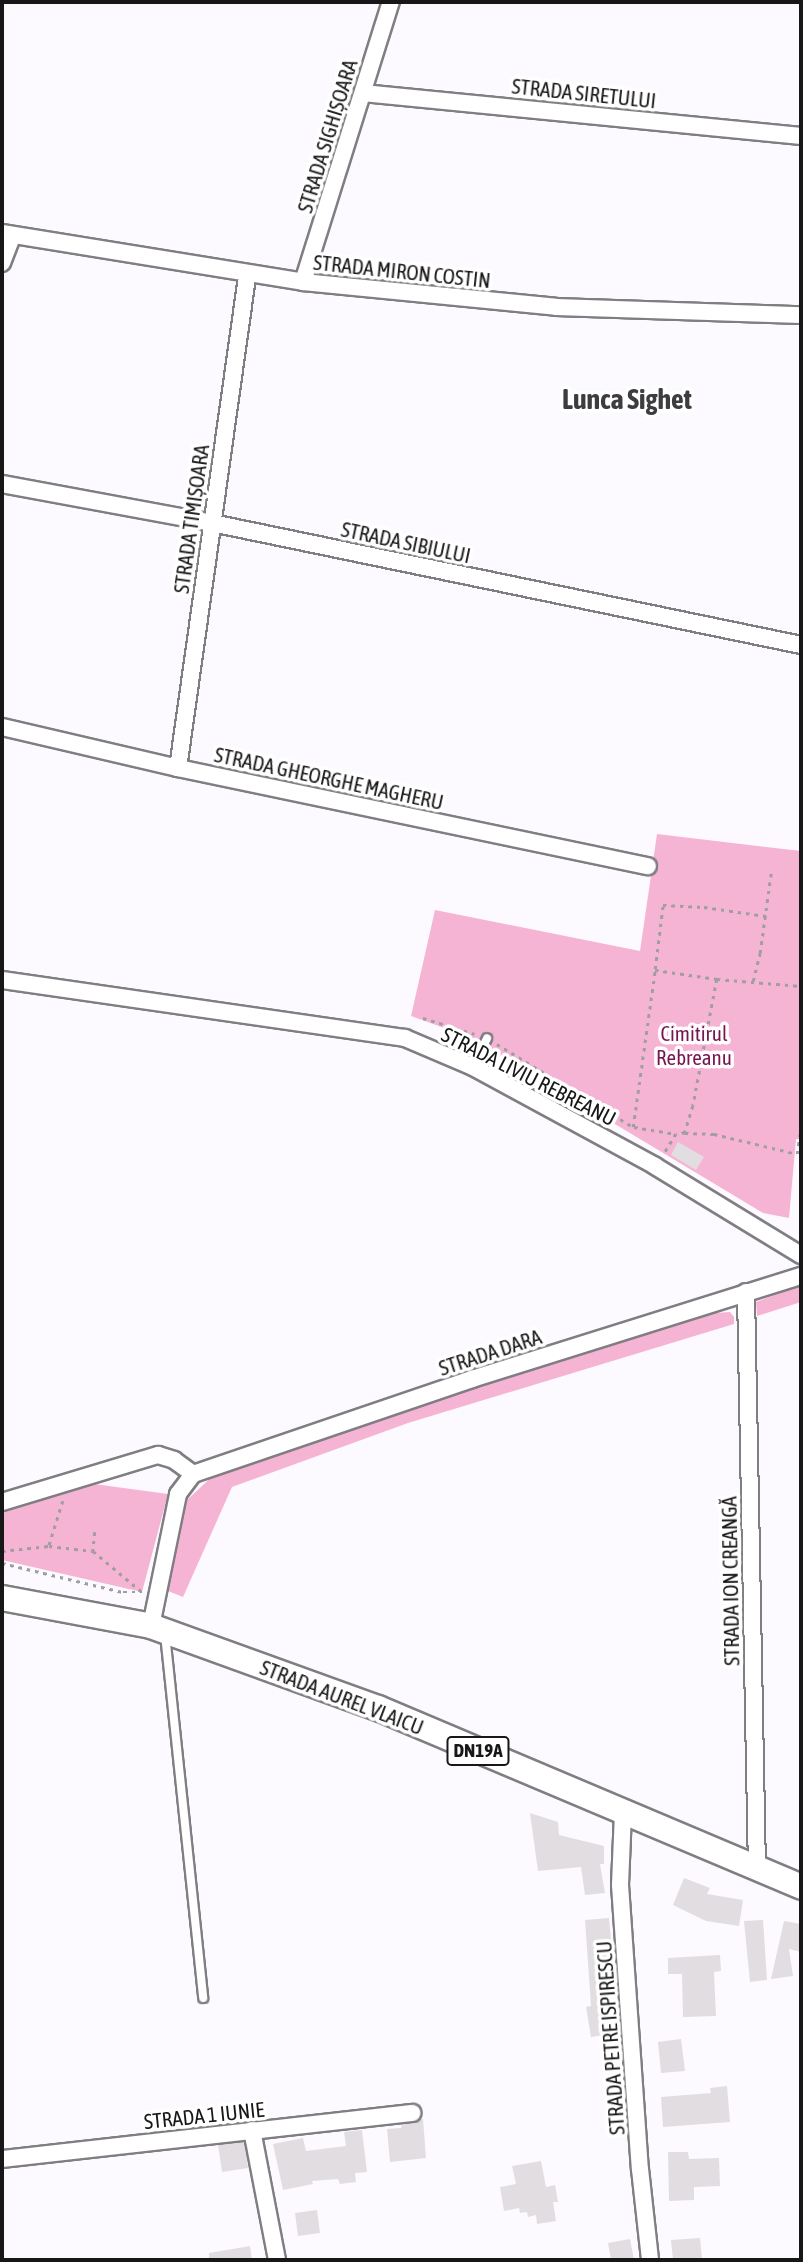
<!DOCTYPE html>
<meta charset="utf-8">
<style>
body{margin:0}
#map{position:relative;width:803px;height:2262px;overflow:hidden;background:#fdfaff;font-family:"Asap Condensed",sans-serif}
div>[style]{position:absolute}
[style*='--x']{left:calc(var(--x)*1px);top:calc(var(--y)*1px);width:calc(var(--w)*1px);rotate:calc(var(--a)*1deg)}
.green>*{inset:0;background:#f6b4d5}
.building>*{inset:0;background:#e1dde1}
.path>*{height:2.5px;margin-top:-1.25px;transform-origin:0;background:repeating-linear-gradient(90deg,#a09ea2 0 3.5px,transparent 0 8.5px)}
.roads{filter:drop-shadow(2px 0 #807e82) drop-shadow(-2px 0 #807e82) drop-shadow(0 2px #807e82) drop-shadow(0 -2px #807e82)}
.lane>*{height:8px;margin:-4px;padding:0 4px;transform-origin:4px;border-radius:4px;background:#fff}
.street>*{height:16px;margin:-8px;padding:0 8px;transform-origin:8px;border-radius:8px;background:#fff}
.primary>*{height:24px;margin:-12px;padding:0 12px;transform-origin:12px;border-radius:12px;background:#fff}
span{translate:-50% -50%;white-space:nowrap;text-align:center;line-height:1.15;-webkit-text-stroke:7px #fff;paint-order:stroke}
.shield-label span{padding:2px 5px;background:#fff;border:2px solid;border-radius:5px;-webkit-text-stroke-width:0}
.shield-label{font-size:19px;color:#171718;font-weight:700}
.street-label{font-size:21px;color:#171718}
.park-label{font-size:21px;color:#771552}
.district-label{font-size:28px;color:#3d3c3f;font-weight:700}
.frame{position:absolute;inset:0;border:4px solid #171718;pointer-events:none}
</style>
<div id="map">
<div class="green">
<div style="clip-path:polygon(657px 834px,801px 851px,801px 1139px,796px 1139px,789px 1218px,763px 1213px,472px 1038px,411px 1016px,435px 910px,640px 951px)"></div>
<div style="clip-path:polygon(801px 1285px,801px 1302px,757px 1316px,756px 1302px)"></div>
<div style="clip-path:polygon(730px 1312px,734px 1317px,734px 1324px,408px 1423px,232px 1487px,183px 1597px,168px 1591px,187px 1500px,218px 1471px,421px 1404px,716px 1313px)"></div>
<div style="clip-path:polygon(72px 1481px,168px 1494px,142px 1592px,2px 1560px,2px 1501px)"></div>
</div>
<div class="building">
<div style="clip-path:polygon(678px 1142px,704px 1157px,696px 1170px,671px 1155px)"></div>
<div style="clip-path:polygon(530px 1813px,558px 1822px,559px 1835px,604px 1846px,604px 1864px,600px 1864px,605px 1893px,585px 1895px,581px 1867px,538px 1871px)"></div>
<div style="clip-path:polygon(684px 1878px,710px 1888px,707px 1894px,743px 1900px,739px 1926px,706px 1921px,673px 1905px)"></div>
<div style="clip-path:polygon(609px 1918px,615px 1983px,610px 1984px,617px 2033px,591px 2037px,586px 2007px,591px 2006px,585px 1920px)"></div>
<div style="clip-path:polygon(763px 1920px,767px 1980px,750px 1982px,744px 1921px)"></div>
<div style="clip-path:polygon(784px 1921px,801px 1924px,801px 1952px,789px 1949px,793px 1976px,771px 1979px)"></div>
<div style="clip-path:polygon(720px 1955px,721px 1971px,714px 1972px,716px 2016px,683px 2017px,682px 1974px,668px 1974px,668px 1958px)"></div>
<div style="clip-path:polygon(681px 2039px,685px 2071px,661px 2073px,658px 2042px)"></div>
<div style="clip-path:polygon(727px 2086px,730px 2122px,663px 2127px,661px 2097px,711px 2093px,710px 2088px)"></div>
<div style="clip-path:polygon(423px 2119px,426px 2158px,390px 2162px,387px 2129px,401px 2128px,402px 2125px)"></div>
<div style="clip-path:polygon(362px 2130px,367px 2172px,355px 2173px,356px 2182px,340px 2184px,338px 2179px,312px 2181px,313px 2184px,283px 2190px,273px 2144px,303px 2138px,306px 2151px,346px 2146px,344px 2132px)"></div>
<div style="clip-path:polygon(244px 2142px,248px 2168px,222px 2172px,218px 2145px)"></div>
<div style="clip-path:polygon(668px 2152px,688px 2152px,689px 2159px,719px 2158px,720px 2186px,694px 2187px,694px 2200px,669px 2201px)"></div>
<div style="clip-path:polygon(541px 2161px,546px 2187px,555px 2185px,558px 2202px,553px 2202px,556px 2221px,537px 2224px,536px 2215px,528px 2217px,527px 2212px,520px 2213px,519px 2208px,504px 2211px,500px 2187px,516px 2184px,512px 2166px)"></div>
<div style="clip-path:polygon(317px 2210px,320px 2233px,298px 2236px,295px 2213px)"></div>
<div style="clip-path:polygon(700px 2238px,702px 2260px,673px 2260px,671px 2240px)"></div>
<div style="clip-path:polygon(630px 2239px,634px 2260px,611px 2260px,608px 2243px)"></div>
<div style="clip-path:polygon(250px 2246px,252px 2260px,209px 2260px,209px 2253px)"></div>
</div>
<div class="path">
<div style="--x:655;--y:969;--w:64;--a:-82.9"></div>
<div style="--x:663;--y:905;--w:41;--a:2.8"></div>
<div style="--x:704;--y:907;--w:63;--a:8.3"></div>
<div style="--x:717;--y:979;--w:84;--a:4.8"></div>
<div style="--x:753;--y:981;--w:29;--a:-76"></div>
<div style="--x:760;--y:953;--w:81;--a:-82.2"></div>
<div style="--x:423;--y:1018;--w:54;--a:17.1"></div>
<div style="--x:497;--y:1044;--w:159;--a:31.4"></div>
<div style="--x:633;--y:1127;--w:159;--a:-82"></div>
<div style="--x:655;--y:970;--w:63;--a:8.3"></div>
<div style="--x:717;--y:979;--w:129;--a:100.7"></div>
<div style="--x:693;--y:1106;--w:28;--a:107"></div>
<div style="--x:685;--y:1133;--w:9;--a:174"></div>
<div style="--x:676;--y:1134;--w:21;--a:121"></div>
<div style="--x:634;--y:1127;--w:43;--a:9.5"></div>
<div style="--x:685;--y:1133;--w:29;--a:2"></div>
<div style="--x:714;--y:1134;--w:85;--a:13.5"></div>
<div style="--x:797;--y:1154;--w:28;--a:-82"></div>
<div style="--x:63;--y:1501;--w:47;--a:107.3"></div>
<div style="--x:49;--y:1546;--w:44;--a:6.5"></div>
<div style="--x:95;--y:1532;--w:19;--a:96"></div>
<div style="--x:93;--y:1551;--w:64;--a:39.9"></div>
<div style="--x:2;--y:1551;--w:47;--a:-6.1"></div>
<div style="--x:2;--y:1563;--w:124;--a:13.5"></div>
<div style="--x:123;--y:1592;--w:19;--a:0"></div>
</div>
<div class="roads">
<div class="lane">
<div style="--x:473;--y:1067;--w:32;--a:-64"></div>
<div style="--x:165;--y:1634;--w:366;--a:84"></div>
</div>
<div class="street">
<div style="--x:363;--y:93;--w:440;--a:5.6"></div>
<div style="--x:2;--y:233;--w:305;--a:9.2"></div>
<div style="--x:303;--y:282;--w:254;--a:5.6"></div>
<div style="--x:556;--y:307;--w:245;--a:1.9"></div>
<div style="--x:2;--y:263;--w:30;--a:-69"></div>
<div style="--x:303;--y:282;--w:294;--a:-72.6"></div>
<div style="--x:2;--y:484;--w:214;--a:10.5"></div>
<div style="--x:212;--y:523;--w:602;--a:11.7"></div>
<div style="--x:2;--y:727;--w:181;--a:13.1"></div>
<div style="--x:178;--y:768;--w:480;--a:11.8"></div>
<div style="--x:178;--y:768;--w:498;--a:-82"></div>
<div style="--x:2;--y:980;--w:407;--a:8.2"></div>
<div style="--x:405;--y:1038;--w:74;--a:23.1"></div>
<div style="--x:473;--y:1067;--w:207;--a:28.5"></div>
<div style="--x:655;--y:1166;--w:171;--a:31.4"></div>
<div style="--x:746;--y:1292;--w:577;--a:88.91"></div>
<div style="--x:2;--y:1502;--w:163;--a:-16.8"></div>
<div style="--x:158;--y:1455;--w:17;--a:17"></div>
<div style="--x:174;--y:1460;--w:24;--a:36"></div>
<div style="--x:193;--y:1474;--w:295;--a:-18.8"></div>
<div style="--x:472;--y:1379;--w:345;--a:-17.4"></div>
<div style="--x:151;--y:1626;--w:135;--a:-78.4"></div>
<div style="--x:178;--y:1494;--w:25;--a:-53"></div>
<div style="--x:623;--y:1813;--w:72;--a:92.4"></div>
<div style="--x:620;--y:1885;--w:285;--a:86"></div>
<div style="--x:640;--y:2169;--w:92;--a:83.7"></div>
<div style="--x:252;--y:2130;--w:132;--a:79.1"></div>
<div style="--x:2;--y:2159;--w:413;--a:-6.4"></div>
</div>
<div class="primary">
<div style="--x:2;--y:1598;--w:152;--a:10.6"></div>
<div style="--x:151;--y:1626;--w:241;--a:19.9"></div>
<div style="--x:378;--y:1708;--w:459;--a:22.9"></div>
</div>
</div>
<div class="shield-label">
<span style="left:478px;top:1751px">DN19A</span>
</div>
<div class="street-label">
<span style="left:584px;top:93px;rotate:6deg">STRADA SIRETULUI</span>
<span style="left:327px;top:136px;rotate:-73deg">STRADA SIGHIȘOARA</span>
<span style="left:402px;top:271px;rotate:6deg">STRADA MIRON COSTIN</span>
<span style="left:191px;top:519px;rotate:-82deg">STRADA TIMIȘOARA</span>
<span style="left:406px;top:542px;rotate:12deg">STRADA SIBIULUI</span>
<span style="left:329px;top:778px;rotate:12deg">STRADA GHEORGHE MAGHERU</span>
<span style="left:529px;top:1076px;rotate:27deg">STRADA LIVIU REBREANU</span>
<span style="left:490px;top:1352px;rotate:-18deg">STRADA DARA</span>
<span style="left:730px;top:1581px;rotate:-91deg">STRADA ION CREANGĂ</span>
<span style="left:342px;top:1697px;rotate:21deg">STRADA AUREL VLAICU</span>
<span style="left:610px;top:2038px;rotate:-94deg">STRADA PETRE ISPIRESCU</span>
<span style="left:204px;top:2115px;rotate:-6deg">STRADA 1 IUNIE</span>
</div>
<div class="park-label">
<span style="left:694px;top:1045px">Cimitirul<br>Rebreanu</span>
</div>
<div class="district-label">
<span style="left:627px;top:399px">Lunca Sighet</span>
</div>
<div class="frame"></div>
</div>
